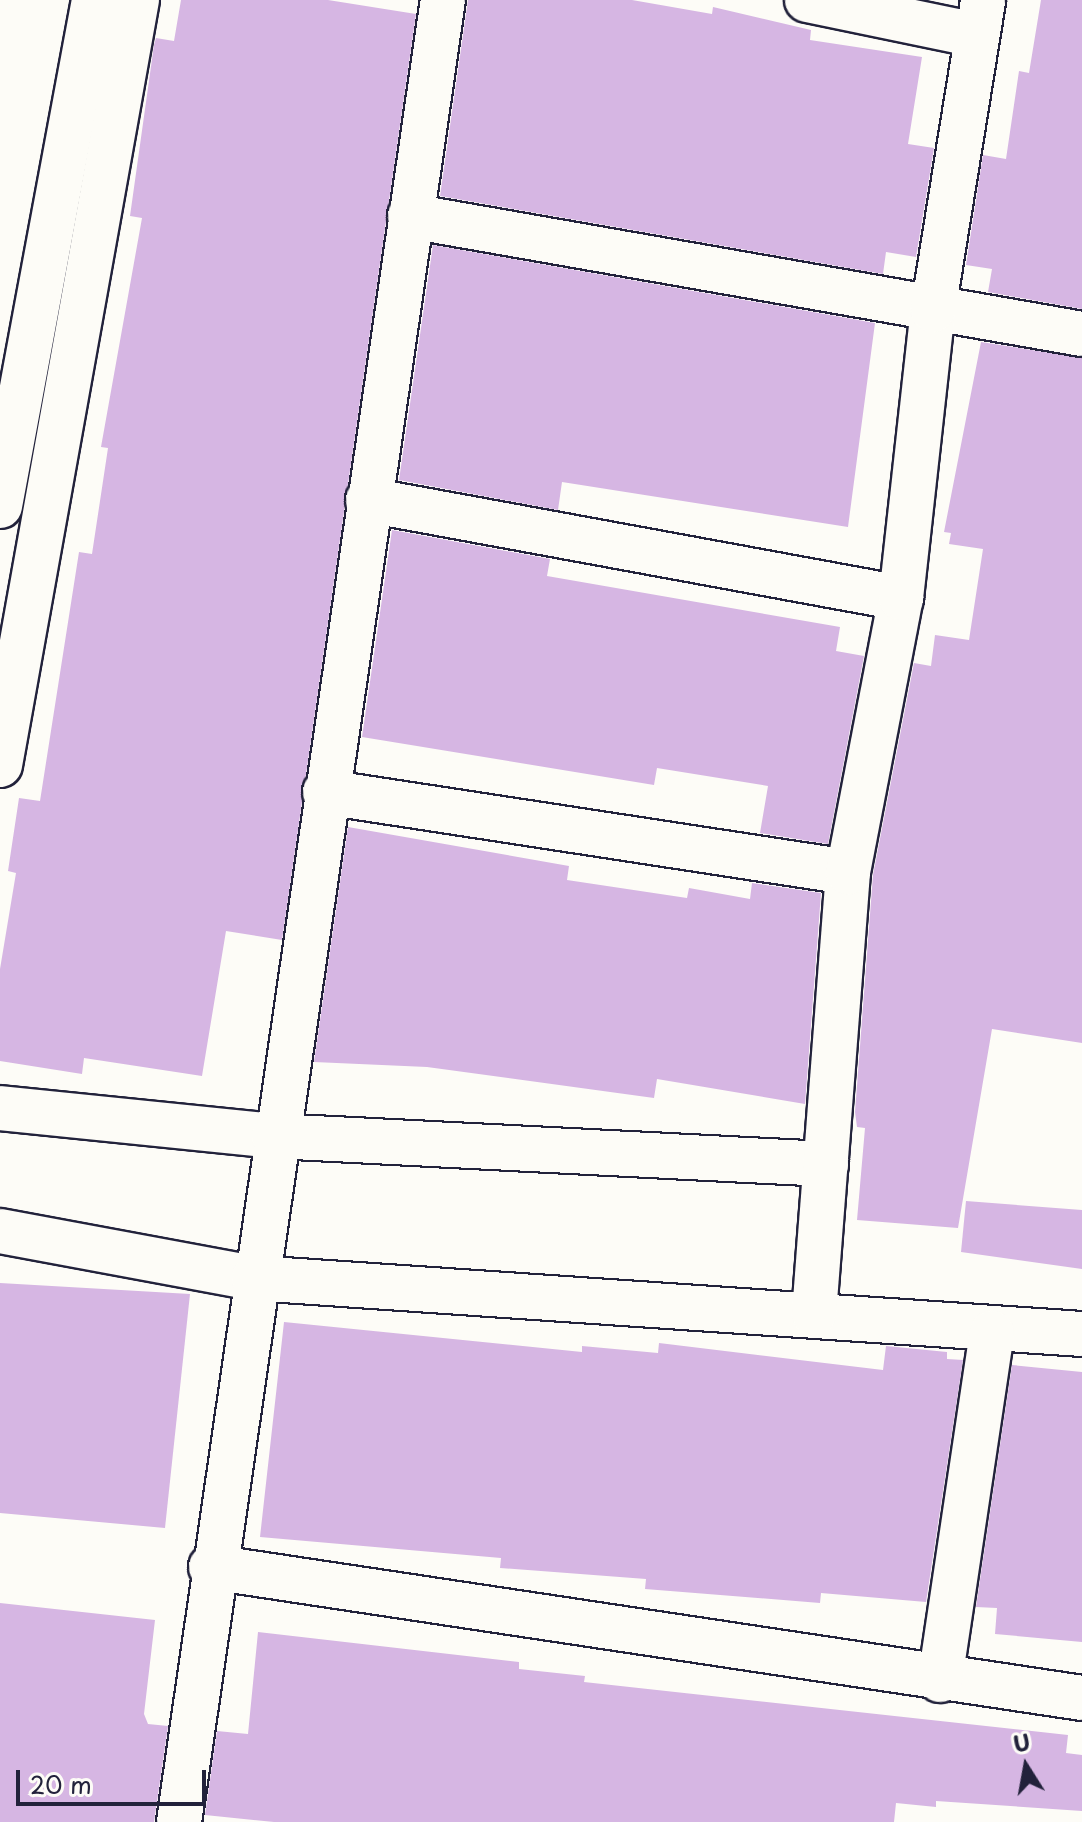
<!DOCTYPE html>
<style>
body{margin:0}
#map{position:relative;width:1082px;height:1822px;overflow:hidden;background:#fdfcf7;font-family:"Playpen Sans",sans-serif}
div>[style]{position:absolute}
[style*='--x']{left:calc(var(--x)*1px);top:calc(var(--y)*1px);width:calc(var(--w)*1px);rotate:calc(var(--a)*1deg)}
.building>*{inset:0;background:#d6b6e3}
.roads{filter:drop-shadow(2px 0 #22223b) drop-shadow(-2px 0 #22223b) drop-shadow(0 2px #22223b) drop-shadow(0 -2px #22223b)}
.street>*{height:44px;margin:-22px;padding:0 22px;transform-origin:22px;border-radius:22px;background:#fdfcf7}
span{translate:-50% -50%;white-space:nowrap;text-align:center;line-height:1.15;-webkit-text-stroke:8px #fdfcf7;paint-order:stroke}
.north{position:absolute;left:986px;top:1726px;width:80px;height:80px;-webkit-text-stroke:6px #fdfcf7;paint-order:stroke;rotate:349deg;font-size:22px;font-weight:700;line-height:32px;text-align:center;color:#22223b}
.north::after{content:'';display:block;margin:auto;width:28px;height:36px;background:#22223b;clip-path:polygon(50% 0,100% 100%,50% 72%,0 100%)}
.scale{position:absolute;left:16px;top:1770px;width:190px;height:36px;box-sizing:border-box;border:4px solid #22223b;border-top:0;padding-left:10px;font-size:24px;line-height:28px;white-space:nowrap;color:#22223b;-webkit-text-stroke:6px #fdfcf7;paint-order:stroke}
</style>
<div id="map">
<div class="building">
<div style="clip-path:polygon(181px 0,328px 0,416px 14px,282px 940px,226px 931px,202px 1076px,84px 1058px,82px 1074px,0 1061px,0 969px,16px 873px,8px 871px,19px 798px,40px 801px,79px 552px,92px 554px,108px 448px,101px 447px,142px 218px,130px 216px,154px 45px,156px 38px,174px 41px)"></div>
<div style="clip-path:polygon(468px 0,632px 0,712px 14px,713px 7px,811px 30px,810px 40px,922px 57px,908px 144px,934px 148px,916px 257px,886px 252px,883px 274px,440px 196px)"></div>
<div style="clip-path:polygon(1041px 0,1082px 0,1082px 309px,988px 292px,992px 269px,966px 265px,983px 155px,1006px 159px,1019px 71px,1029px 73px)"></div>
<div style="clip-path:polygon(433px 245px,875px 323px,848px 527px,562px 482px,558px 510px,399px 480px)"></div>
<div style="clip-path:polygon(981px 342px,1082px 358px,1082px 1043px,992px 1029px,958px 1228px,857px 1220px,865px 1128px,857px 1127px,855px 1112px,873px 875px,914px 663px,931px 666px,935px 635px,969px 640px,983px 549px,949px 544px,951px 533px,944px 532px)"></div>
<div style="clip-path:polygon(392px 530px,550px 559px,547px 576px,840px 627px,836px 651px,864px 656px,828px 844px,760px 833px,768px 786px,657px 768px,654px 785px,362px 737px)"></div>
<div style="clip-path:polygon(348px 827px,569px 866px,567px 880px,687px 898px,689px 888px,750px 899px,752px 883px,821px 893px,805px 1104px,657px 1079px,654px 1098px,427px 1067px,314px 1062px)"></div>
<div style="clip-path:polygon(966px 1201px,1082px 1210px,1082px 1269px,961px 1252px)"></div>
<div style="clip-path:polygon(0 1283px,190px 1294px,165px 1528px,0 1513px)"></div>
<div style="clip-path:polygon(284px 1322px,582px 1352px,582px 1346px,658px 1353px,659px 1343px,883px 1370px,886px 1346px,947px 1352px,947px 1359px,963px 1360px,926px 1602px,821px 1593px,820px 1603px,645px 1589px,646px 1579px,500px 1568px,501px 1558px,260px 1537px)"></div>
<div style="clip-path:polygon(1012px 1365px,1082px 1372px,1082px 1642px,995px 1634px,997px 1608px,976px 1607px)"></div>
<div style="clip-path:polygon(0 1603px,155px 1620px,144px 1714px,148px 1724px,168px 1726px,154px 1822px,0 1822px)"></div>
<div style="clip-path:polygon(258px 1632px,519px 1662px,519px 1669px,585px 1676px,584px 1682px,1068px 1735px,1066px 1753px,1082px 1755px,1082px 1811px,936px 1801px,936px 1807px,896px 1803px,894px 1822px,274px 1822px,205px 1815px,217px 1731px,248px 1734px)"></div>
</div>
<div class="roads">
<div class="street">
<div style="--x:807;--y:0;--w:173;--a:11.7"></div>
<div style="--x:410;--y:216;--w:682;--a:9.96"></div>
<div style="--x:368;--y:500;--w:542;--a:10.42"></div>
<div style="--x:0;--y:506;--w:515;--a:-79.48"></div>
<div style="--x:0;--y:765;--w:777;--a:-79.85"></div>
<div style="--x:325;--y:792;--w:529;--a:8.7"></div>
<div style="--x:0;--y:1108;--w:275;--a:5.8"></div>
<div style="--x:274;--y:1136;--w:553;--a:2.9"></div>
<div style="--x:0;--y:1231;--w:258;--a:10.5"></div>
<div style="--x:254;--y:1278;--w:830;--a:3.87"></div>
<div style="--x:814;--y:1314;--w:443;--a:-85.6"></div>
<div style="--x:848;--y:872;--w:279;--a:-79.1"></div>
<div style="--x:901;--y:598;--w:290;--a:-83.7"></div>
<div style="--x:933;--y:310;--w:314;--a:-80.8"></div>
<div style="--x:211;--y:1567;--w:881;--a:8.55"></div>
<div style="--x:940;--y:1680;--w:351;--a:-81.5"></div>
<div style="--x:179;--y:1822;--w:1841;--a:-81.76"></div>
</div>
</div>
<div class="north">U</div>
<div class="scale">20 m</div>
</div>
